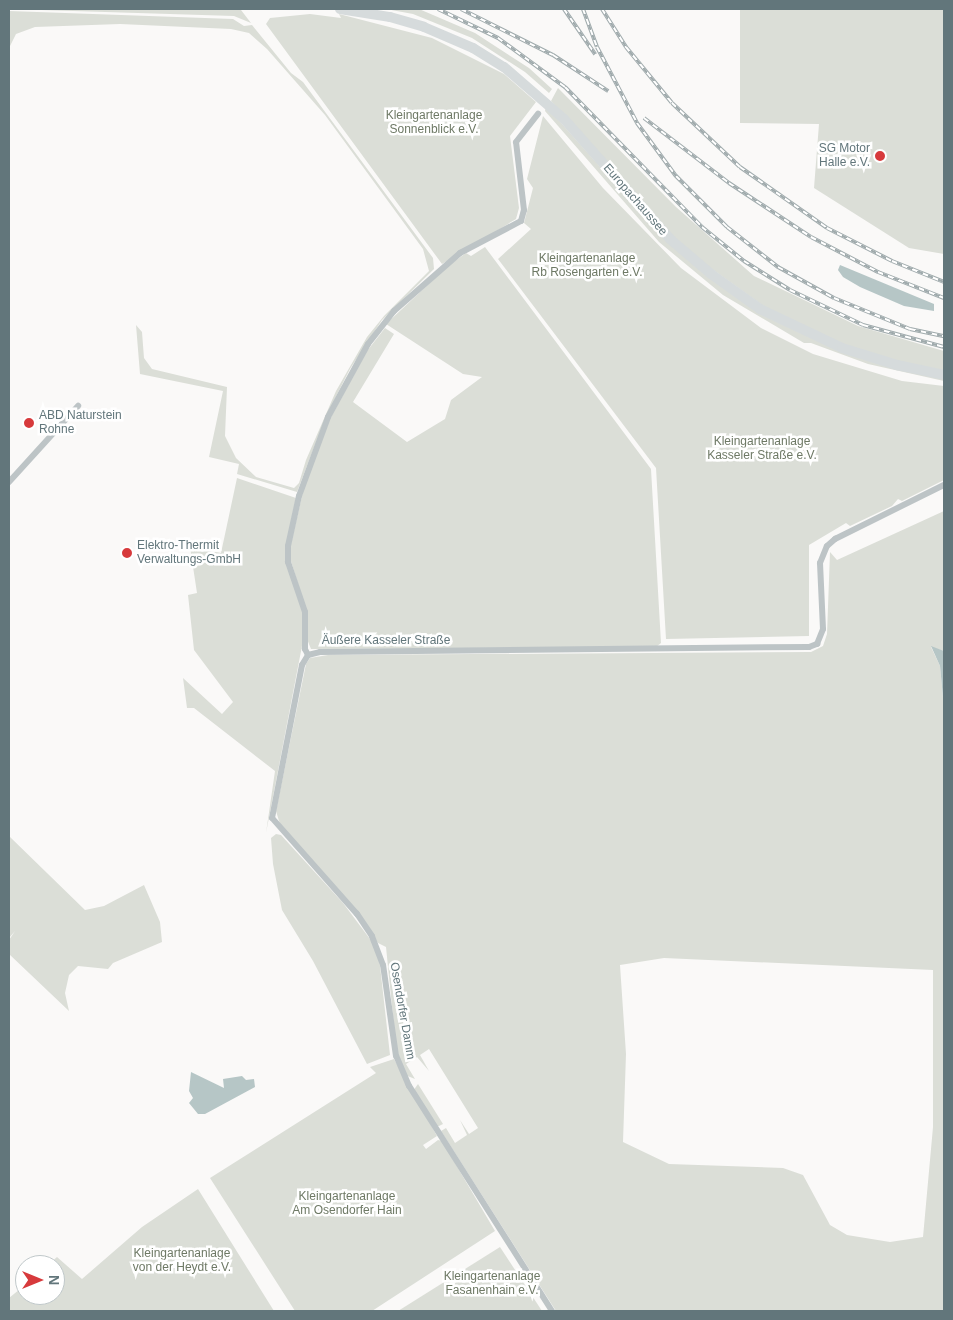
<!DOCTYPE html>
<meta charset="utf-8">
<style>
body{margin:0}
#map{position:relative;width:953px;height:1320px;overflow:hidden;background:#faf9f8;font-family:Helvetica,sans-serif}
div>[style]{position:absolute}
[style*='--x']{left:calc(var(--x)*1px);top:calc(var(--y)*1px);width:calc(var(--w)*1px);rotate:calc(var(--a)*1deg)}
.green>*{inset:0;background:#dbded7}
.water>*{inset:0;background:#b6c6c6}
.street>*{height:6px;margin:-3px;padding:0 3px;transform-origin:3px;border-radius:3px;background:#bdc4c6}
.primary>*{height:10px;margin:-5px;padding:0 5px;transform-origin:5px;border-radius:5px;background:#d6dbdc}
.rail>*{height:4px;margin-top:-2px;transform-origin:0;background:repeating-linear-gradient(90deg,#fff 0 5.5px,#9faaac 0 11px);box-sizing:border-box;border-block:1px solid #9faaac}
.dots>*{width:14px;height:14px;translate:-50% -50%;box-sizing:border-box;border:2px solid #fff;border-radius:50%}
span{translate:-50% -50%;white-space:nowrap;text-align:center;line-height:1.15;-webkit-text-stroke:5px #fff;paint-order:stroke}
.park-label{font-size:12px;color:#6e7965}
.poi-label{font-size:12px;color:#62767b}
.right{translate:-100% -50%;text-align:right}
.left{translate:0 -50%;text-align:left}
.street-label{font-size:12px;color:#62767b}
.frame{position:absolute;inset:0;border:10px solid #62767b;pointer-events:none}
.north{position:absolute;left:15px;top:1255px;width:50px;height:50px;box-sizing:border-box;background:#fff;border:1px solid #c0c8ca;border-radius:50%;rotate:90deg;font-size:14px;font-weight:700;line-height:20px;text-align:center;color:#62767b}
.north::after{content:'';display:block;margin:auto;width:18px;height:22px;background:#d73a3c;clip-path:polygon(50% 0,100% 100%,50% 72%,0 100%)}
</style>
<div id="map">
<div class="green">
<div style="clip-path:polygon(9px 9px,241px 10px,251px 23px,234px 16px)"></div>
<div style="clip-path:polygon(386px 9px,419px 9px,475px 33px,529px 68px,552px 89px,549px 93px,525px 72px,472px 38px,413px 14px)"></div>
<div style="clip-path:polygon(740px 9px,944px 9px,944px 254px,909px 248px,814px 188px,819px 124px,740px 123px)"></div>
<div style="clip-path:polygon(9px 11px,233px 19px,244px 26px,252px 25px,291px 73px,303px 82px,433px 258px,434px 269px,382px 320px,350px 369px,326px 416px,297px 492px,237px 474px,239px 464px,209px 457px,223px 391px,140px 374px,136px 325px,142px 332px,144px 358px,152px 369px,227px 387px,225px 436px,236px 458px,256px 477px,294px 488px,299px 483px,306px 460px,336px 391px,367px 337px,384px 316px,429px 271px,423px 249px,325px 115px,267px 49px,249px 33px,231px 29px,120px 24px,35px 27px,16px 34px,9px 48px)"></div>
<div style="clip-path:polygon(310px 14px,341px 18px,339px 14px,432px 38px,504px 74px,536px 102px,510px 136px,519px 208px,516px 219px,442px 264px,266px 24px,270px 18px)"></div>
<div style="clip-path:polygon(558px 88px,676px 207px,754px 276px,858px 326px,944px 351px,944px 372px,861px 352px,775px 314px,684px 249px,551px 101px)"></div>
<div style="clip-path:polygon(546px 106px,667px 242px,771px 319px,826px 345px,944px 378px,944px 381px,868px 364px,811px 343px,804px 343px,723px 295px,659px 242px,545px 111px)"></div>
<div style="clip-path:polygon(543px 116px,603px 188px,681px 268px,761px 328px,813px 354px,902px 381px,944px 386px,944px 480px,902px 501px,898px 499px,892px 506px,850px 526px,846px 523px,809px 545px,809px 636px,666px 639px,656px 468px,498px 259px,531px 229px,524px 223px,533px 188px,527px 179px)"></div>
<div style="clip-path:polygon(485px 247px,651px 469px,661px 643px,656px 647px,311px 649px,307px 639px,308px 616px,290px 558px,290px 548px,304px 487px,330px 419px,367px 351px,385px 328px,394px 334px,353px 402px,407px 442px,445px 419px,451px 400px,482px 377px,463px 374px,386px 324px,448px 266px,466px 253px,471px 256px)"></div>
<div style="clip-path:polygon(237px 478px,296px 498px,286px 545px,303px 608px,302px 646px,266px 833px,275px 771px,194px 708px,187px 708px,183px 678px,222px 714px,233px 702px,194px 650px,188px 595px,197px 593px,190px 547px,221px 553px)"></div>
<div style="clip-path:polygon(evenodd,944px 511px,944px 651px,931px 647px,940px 666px,944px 708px,944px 1311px,556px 1311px,441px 1131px,446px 1128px,455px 1143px,467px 1135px,460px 1120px,469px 1134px,478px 1128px,429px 1049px,420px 1055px,429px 1071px,417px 1057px,406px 1064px,415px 1079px,405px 1075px,396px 1046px,386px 947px,378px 943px,284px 831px,279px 821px,276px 811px,306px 664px,310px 658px,328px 655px,811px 652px,823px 646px,827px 634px,830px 552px,837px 560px,944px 511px,664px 958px,933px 970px,933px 1127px,923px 1237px,890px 1242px,847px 1235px,830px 1225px,803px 1175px,783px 1168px,669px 1164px,623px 1142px,626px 1054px,620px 965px,664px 958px)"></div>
<div style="clip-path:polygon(276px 834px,281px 835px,343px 903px,373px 943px,379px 957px,390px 1055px,367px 1064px,313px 961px,282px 910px,273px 864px,271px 838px)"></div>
<div style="clip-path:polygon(9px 836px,85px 910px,104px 906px,144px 885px,160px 922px,162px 942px,113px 963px,108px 969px,78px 966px,69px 975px,65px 993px,69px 1011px,9px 954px,9px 940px,15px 931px,9px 938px)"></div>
<div style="clip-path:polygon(394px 1059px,437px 1136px,423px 1145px,426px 1149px,438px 1140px,442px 1141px,495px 1231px,372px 1311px,295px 1311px,210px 1178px,376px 1073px,370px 1067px)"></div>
<div style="clip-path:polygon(418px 1084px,443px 1124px,439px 1126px,435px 1126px,413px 1091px)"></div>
<div style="clip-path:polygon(198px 1189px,274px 1311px,9px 1311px,9px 1298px,25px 1285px,25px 1295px,55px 1295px,55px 1265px,48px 1265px,57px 1257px,82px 1279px,142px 1227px)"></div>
<div style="clip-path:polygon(500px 1247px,542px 1311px,398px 1311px)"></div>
</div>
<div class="water">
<div style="clip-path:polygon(840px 265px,934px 304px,934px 311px,904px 306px,860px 287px,843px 277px,838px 270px)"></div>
<div style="clip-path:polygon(931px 646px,944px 651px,944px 708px,940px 666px)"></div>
<div style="clip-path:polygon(191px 1072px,224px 1088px,223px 1079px,242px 1076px,246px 1080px,254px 1079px,255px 1087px,205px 1114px,198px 1114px,189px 1103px,193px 1098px,189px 1091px)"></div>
</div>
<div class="street">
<div style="--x:9;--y:482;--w:103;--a:-47.8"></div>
<div style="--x:308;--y:655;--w:7;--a:-117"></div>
<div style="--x:305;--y:649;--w:37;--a:-90"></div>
<div style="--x:305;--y:612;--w:53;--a:-108.8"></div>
<div style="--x:288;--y:562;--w:16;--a:-90"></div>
<div style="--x:288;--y:546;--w:51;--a:-77.6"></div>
<div style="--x:299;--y:496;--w:84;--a:-69.8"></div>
<div style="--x:328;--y:417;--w:83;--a:-61.3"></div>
<div style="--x:368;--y:344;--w:42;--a:-51.8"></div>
<div style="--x:394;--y:311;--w:88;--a:-41.3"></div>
<div style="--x:460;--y:253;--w:69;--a:-27.7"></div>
<div style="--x:521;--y:221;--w:11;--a:-75"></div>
<div style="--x:524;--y:210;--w:68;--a:-96.7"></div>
<div style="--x:516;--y:142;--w:36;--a:-52"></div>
<div style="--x:552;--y:1311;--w:267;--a:-122.4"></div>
<div style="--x:409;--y:1086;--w:33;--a:-113"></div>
<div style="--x:396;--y:1056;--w:92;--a:-98.1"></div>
<div style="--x:383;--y:965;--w:31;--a:-111"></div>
<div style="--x:372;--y:936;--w:27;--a:-124"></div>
<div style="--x:357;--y:914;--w:128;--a:-131.5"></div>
<div style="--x:272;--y:818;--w:156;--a:-78.9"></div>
<div style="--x:302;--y:665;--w:12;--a:-59"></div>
<div style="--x:308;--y:655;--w:12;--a:-14"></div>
<div style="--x:320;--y:652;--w:489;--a:-0.6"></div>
<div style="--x:809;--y:647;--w:9;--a:-21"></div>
<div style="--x:817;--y:644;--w:16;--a:-68"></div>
<div style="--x:823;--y:629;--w:66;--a:-92.6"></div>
<div style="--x:820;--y:563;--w:18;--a:-68"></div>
<div style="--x:827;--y:546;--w:11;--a:-41"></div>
<div style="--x:835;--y:539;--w:122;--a:-26.4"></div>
</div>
<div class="primary">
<div style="--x:340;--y:9;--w:51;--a:9.1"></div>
<div style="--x:390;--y:17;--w:35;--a:16"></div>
<div style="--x:424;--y:27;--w:53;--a:23.2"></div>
<div style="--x:473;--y:48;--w:36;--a:32"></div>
<div style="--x:504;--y:67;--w:79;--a:40.9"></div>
<div style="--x:564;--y:119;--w:160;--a:48.5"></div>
<div style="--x:670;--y:239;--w:54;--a:40.5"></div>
<div style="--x:711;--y:274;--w:60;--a:35.5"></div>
<div style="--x:760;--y:309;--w:91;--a:25.4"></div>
<div style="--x:842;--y:348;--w:58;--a:17.2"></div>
<div style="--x:897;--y:365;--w:48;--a:12"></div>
</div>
<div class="rail">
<div style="--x:438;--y:9;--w:67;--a:25.8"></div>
<div style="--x:498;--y:38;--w:83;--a:36.2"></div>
<div style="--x:565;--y:87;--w:196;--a:45.6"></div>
<div style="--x:702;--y:227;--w:54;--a:39"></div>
<div style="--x:744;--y:261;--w:54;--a:32.2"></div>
<div style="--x:790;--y:290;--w:81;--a:25.6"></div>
<div style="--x:863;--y:325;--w:84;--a:15.2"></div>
<div style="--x:461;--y:9;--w:103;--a:26.6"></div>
<div style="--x:553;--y:55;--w:66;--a:33.2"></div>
<div style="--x:564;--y:9;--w:55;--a:55.4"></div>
<div style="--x:583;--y:9;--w:40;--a:69.8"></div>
<div style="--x:597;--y:47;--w:86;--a:62.2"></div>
<div style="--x:637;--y:123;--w:66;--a:53.7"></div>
<div style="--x:676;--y:176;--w:72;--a:45"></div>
<div style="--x:727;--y:227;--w:65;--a:38.1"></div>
<div style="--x:778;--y:267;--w:64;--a:29"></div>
<div style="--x:834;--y:298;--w:82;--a:22.2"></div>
<div style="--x:910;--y:329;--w:35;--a:12"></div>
<div style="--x:602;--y:9;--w:45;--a:57.7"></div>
<div style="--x:626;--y:47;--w:72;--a:50.6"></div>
<div style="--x:672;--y:103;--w:93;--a:43.3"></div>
<div style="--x:740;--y:167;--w:106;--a:35"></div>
<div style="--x:827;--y:228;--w:73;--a:26.9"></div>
<div style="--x:892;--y:261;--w:56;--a:22"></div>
<div style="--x:644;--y:118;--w:107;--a:37.4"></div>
<div style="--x:729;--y:183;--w:98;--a:33.4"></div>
<div style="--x:811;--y:237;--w:76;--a:27.6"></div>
<div style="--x:878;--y:272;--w:71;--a:21.5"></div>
</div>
<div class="dots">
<div style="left:880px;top:156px;background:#d73a3c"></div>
<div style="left:29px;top:423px;background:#d73a3c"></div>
<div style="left:127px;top:553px;background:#d73a3c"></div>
</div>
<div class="park-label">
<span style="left:434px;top:123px">Kleingartenanlage<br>Sonnenblick e.V.</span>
<span style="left:587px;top:266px">Kleingartenanlage<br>Rb Rosengarten e.V.</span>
<span style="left:762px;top:449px">Kleingartenanlage<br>Kasseler Straße e.V.</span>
<span style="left:347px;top:1204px">Kleingartenanlage<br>Am Osendorfer Hain</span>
<span style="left:182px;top:1261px">Kleingartenanlage<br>von der Heydt e.V.</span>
<span style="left:492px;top:1284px">Kleingartenanlage<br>Fasanenhain e.V.</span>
</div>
<div class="poi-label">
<span class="right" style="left:870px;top:156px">SG Motor<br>Halle e.V.</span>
<span class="left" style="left:39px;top:423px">ABD Naturstein<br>Rohne</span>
<span class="left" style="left:137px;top:553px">Elektro-Thermit<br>Verwaltungs-GmbH</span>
</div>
<div class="street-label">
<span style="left:635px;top:200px;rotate:49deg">Europachaussee</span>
<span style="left:386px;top:641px">Äußere Kasseler Straße</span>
<span style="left:402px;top:1011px;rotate:80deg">Osendorfer Damm</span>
</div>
<div class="frame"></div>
<div class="north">N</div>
</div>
